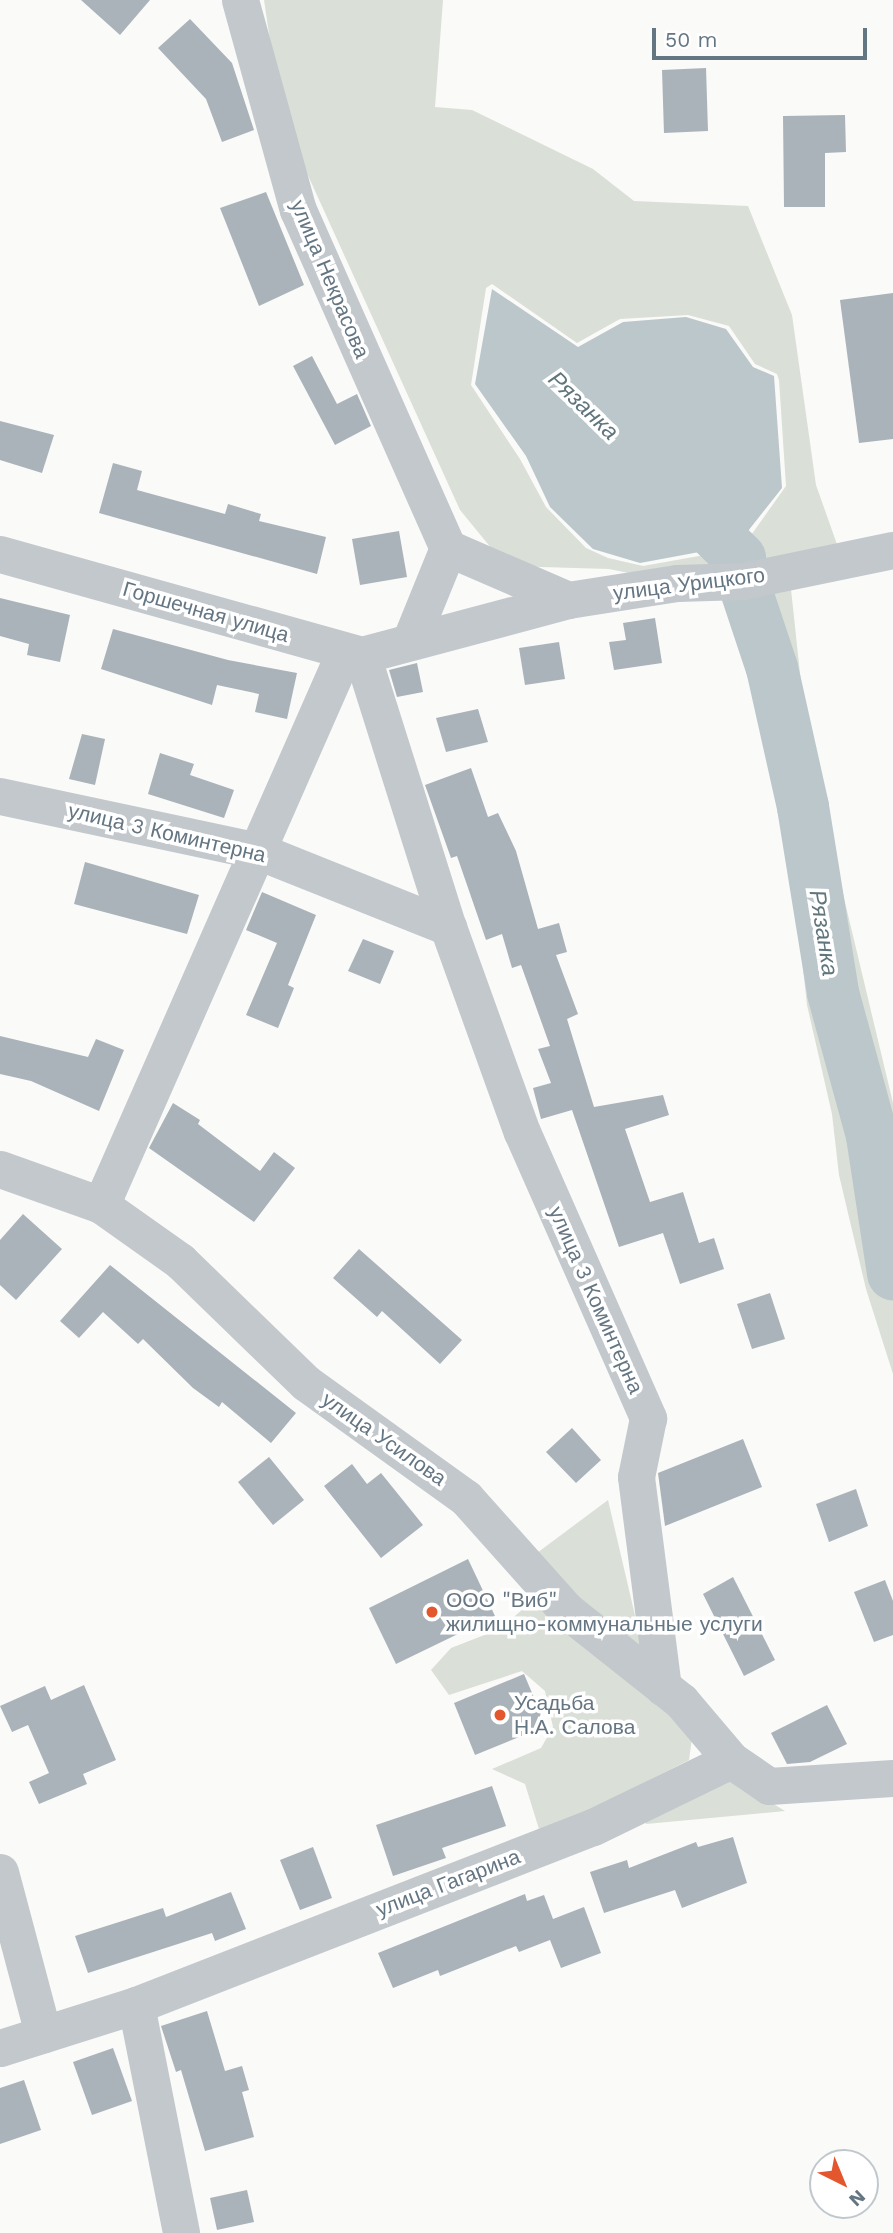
<!DOCTYPE html>
<meta charset="utf-8">
<style>
body{margin:0}
#map{position:relative;width:893px;height:2233px;overflow:hidden;background:#fafaf8;font-family:"Work Sans",sans-serif}
div>[style]{position:absolute}
[style*='--x']{left:calc(var(--x)*1px);top:calc(var(--y)*1px);width:calc(var(--w)*1px);rotate:calc(var(--a)*1deg)}
.green>*{inset:0;background:#dadfd7}
.water>*{inset:0;background:#bbc7cb}
.river>*{height:52px;margin:-26px;padding:0 26px;transform-origin:26px;border-radius:26px;background:#bbc7cb}
.building>*{inset:0;background:#aab3b9}
.minor>*{height:37px;margin:-18.5px;padding:0 18.5px;transform-origin:18.5px;border-radius:18.5px;background:#c3c8cc}
.dots>*{width:19px;height:19px;translate:-50% -50%;box-sizing:border-box;border:4px solid #fff;border-radius:50%}
span{translate:-50% -50%;white-space:nowrap;text-align:center;line-height:1.15;-webkit-text-stroke:7px #fff;paint-order:stroke}
.street-label{font-size:21px;color:#657683}
.poi-label{font-size:21px;color:#657683}
.left{translate:0 -50%;text-align:left}
.water-label{font-size:23px;color:#60757c;font-style:italic}
.north{position:absolute;left:809px;top:2149px;width:70px;height:70px;box-sizing:border-box;background:#fff;border:2px solid #c1c8cd;border-radius:50%;rotate:137deg;font-size:19px;font-weight:700;line-height:28px;text-align:center;color:#657683}
.north::after{content:'';display:block;margin:auto;width:24px;height:32px;background:#e4572e;clip-path:polygon(50% 0,100% 100%,50% 72%,0 100%)}
.scale{position:absolute;left:652px;top:28px;width:215px;height:32px;box-sizing:border-box;border:4px solid #657683;border-top:0;padding-left:9px;font-size:21px;line-height:24px;white-space:nowrap;color:#657683;-webkit-text-stroke:5px #fff;paint-order:stroke}
</style>
<div id="map">
<div class="green">
<div style="clip-path:polygon(264px 0,443px 0,435px 107px,472px 110px,593px 169px,634px 201px,748px 206px,792px 315px,816px 485px,839px 550px,752px 560px,744px 545px,786px 486px,779px 380px,777px 374px,755px 364px,729px 326px,688px 315px,620px 319px,577px 343px,492px 284px,486px 288px,471px 385px,520px 459px,546px 507px,586px 548px,608px 558px,643px 566px,738px 549px,740px 558px,654px 578px,609px 569px,506px 566px,460px 510px,296px 149px,274px 67px)"></div>
<div style="clip-path:polygon(790px 580px,805px 720px,822px 806px,893px 1103px,893px 1374px,866px 1289px,839px 1175px,832px 1114px,807px 1005px,780px 758px,727px 599px)"></div>
<div style="clip-path:polygon(608px 1500px,648px 1671px,537px 1553px)"></div>
<div style="clip-path:polygon(537px 1604px,683px 1724px,692px 1738px,689px 1760px,581px 1815px,539px 1829px,525px 1784px,492px 1769px,541px 1748px,553px 1727px,545px 1691px,522px 1671px,449px 1695px,431px 1670px,451px 1648px,500px 1629px,523px 1609px)"></div>
<div style="clip-path:polygon(731px 1778px,785px 1811px,646px 1824px,644px 1814px)"></div>
</div>
<div class="water">
<div style="clip-path:polygon(492px 289px,578px 347px,623px 322px,686px 317px,726px 329px,753px 367px,774px 376px,782px 488px,737px 545px,640px 563px,593px 549px,550px 507px,526px 456px,475px 384px)"></div>
</div>
<div class="river">
<div style="--x:677;--y:497;--w:88;--a:44.1"></div>
<div style="--x:747;--y:593;--w:79;--a:71.6"></div>
<div style="--x:772;--y:668;--w:142;--a:77.4"></div>
<div style="--x:803;--y:807;--w:188;--a:80.8"></div>
<div style="--x:833;--y:993;--w:148;--a:74.7"></div>
<div style="--x:872;--y:1136;--w:140;--a:81.3"></div>
</div>
<div class="building">
<div style="clip-path:polygon(81px 0,150px 0,120px 35px)"></div>
<div style="clip-path:polygon(190px 19px,232px 63px,254px 130px,222px 142px,206px 99px,158px 48px)"></div>
<div style="clip-path:polygon(706px 68px,708px 131px,664px 133px,662px 70px)"></div>
<div style="clip-path:polygon(845px 115px,846px 152px,825px 153px,825px 207px,784px 207px,783px 116px)"></div>
<div style="clip-path:polygon(266px 192px,304px 285px,259px 306px,220px 208px)"></div>
<div style="clip-path:polygon(893px 293px,893px 439px,859px 443px,840px 300px)"></div>
<div style="clip-path:polygon(312px 356px,337px 404px,357px 394px,371px 426px,335px 445px,293px 366px)"></div>
<div style="clip-path:polygon(0 421px,54px 435px,42px 473px,0 460px)"></div>
<div style="clip-path:polygon(113px 463px,142px 471px,137px 490px,225px 514px,228px 504px,261px 514px,259px 521px,326px 537px,317px 574px,99px 513px)"></div>
<div style="clip-path:polygon(399px 531px,407px 577px,360px 585px,352px 539px)"></div>
<div style="clip-path:polygon(0 598px,70px 615px,60px 662px,27px 655px,29px 644px,0 636px)"></div>
<div style="clip-path:polygon(655px 618px,662px 663px,614px 670px,609px 642px,626px 640px,623px 623px)"></div>
<div style="clip-path:polygon(113px 629px,228px 660px,297px 673px,287px 719px,255px 712px,259px 694px,217px 685px,212px 705px,101px 669px)"></div>
<div style="clip-path:polygon(559px 642px,565px 679px,525px 685px,519px 648px)"></div>
<div style="clip-path:polygon(417px 663px,423px 692px,397px 697px,389px 670px)"></div>
<div style="clip-path:polygon(478px 709px,488px 742px,446px 752px,436px 718px)"></div>
<div style="clip-path:polygon(82px 734px,105px 739px,95px 785px,69px 779px)"></div>
<div style="clip-path:polygon(160px 753px,194px 764px,190px 775px,234px 790px,224px 818px,148px 794px)"></div>
<div style="clip-path:polygon(471px 768px,488px 817px,498px 813px,516px 851px,538px 929px,559px 923px,567px 952px,556px 955px,578px 1014px,567px 1019px,594px 1107px,663px 1095px,669px 1115px,625px 1129px,650px 1202px,683px 1192px,699px 1243px,714px 1238px,724px 1269px,680px 1284px,663px 1233px,619px 1247px,572px 1110px,541px 1119px,533px 1088px,551px 1083px,538px 1049px,550px 1046px,521px 965px,512px 968px,502px 934px,486px 940px,457px 856px,451px 858px,425px 785px)"></div>
<div style="clip-path:polygon(85px 862px,199px 895px,187px 934px,74px 904px)"></div>
<div style="clip-path:polygon(262px 892px,316px 915px,288px 985px,294px 988px,278px 1028px,246px 1015px,277px 943px,246px 930px)"></div>
<div style="clip-path:polygon(363px 939px,394px 951px,380px 984px,348px 971px)"></div>
<div style="clip-path:polygon(0 1036px,88px 1057px,96px 1039px,124px 1050px,99px 1111px,31px 1081px,0 1074px)"></div>
<div style="clip-path:polygon(173px 1103px,200px 1120px,198px 1124px,260px 1171px,274px 1152px,295px 1168px,254px 1222px,149px 1148px)"></div>
<div style="clip-path:polygon(23px 1214px,62px 1249px,16px 1300px,0 1285px,0 1240px)"></div>
<div style="clip-path:polygon(359px 1249px,462px 1340px,440px 1364px,382px 1311px,377px 1317px,333px 1278px)"></div>
<div style="clip-path:polygon(110px 1265px,296px 1413px,271px 1443px,222px 1402px,219px 1407px,193px 1388px,143px 1339px,138px 1344px,103px 1312px,79px 1338px,60px 1321px)"></div>
<div style="clip-path:polygon(770px 1293px,785px 1339px,752px 1349px,737px 1304px)"></div>
<div style="clip-path:polygon(572px 1428px,601px 1460px,576px 1483px,546px 1452px)"></div>
<div style="clip-path:polygon(743px 1439px,762px 1487px,665px 1526px,658px 1473px)"></div>
<div style="clip-path:polygon(269px 1457px,304px 1500px,273px 1525px,238px 1482px)"></div>
<div style="clip-path:polygon(352px 1464px,367px 1484px,381px 1473px,423px 1525px,381px 1558px,324px 1486px)"></div>
<div style="clip-path:polygon(856px 1489px,868px 1526px,829px 1542px,816px 1504px)"></div>
<div style="clip-path:polygon(468px 1559px,495px 1616px,396px 1664px,369px 1608px)"></div>
<div style="clip-path:polygon(733px 1577px,775px 1660px,744px 1676px,703px 1594px)"></div>
<div style="clip-path:polygon(885px 1580px,893px 1601px,893px 1635px,874px 1642px,854px 1592px)"></div>
<div style="clip-path:polygon(524px 1674px,546px 1726px,475px 1755px,454px 1703px)"></div>
<div style="clip-path:polygon(84px 1685px,116px 1760px,83px 1774px,87px 1784px,39px 1804px,29px 1782px,49px 1773px,28px 1725px,12px 1732px,0 1706px,45px 1686px,51px 1700px)"></div>
<div style="clip-path:polygon(827px 1705px,847px 1744px,810px 1762px,787px 1764px,771px 1733px)"></div>
<div style="clip-path:polygon(492px 1786px,506px 1826px,442px 1848px,446px 1858px,393px 1876px,376px 1825px)"></div>
<div style="clip-path:polygon(733px 1837px,747px 1883px,682px 1908px,675px 1890px,604px 1913px,590px 1872px,627px 1860px,629px 1868px,696px 1842px,698px 1847px)"></div>
<div style="clip-path:polygon(313px 1847px,332px 1898px,300px 1910px,280px 1860px)"></div>
<div style="clip-path:polygon(231px 1892px,246px 1929px,215px 1941px,212px 1933px,88px 1973px,75px 1936px,163px 1908px,166px 1917px)"></div>
<div style="clip-path:polygon(525px 1894px,527px 1901px,544px 1895px,553px 1919px,584px 1907px,601px 1953px,561px 1968px,550px 1940px,519px 1952px,516px 1946px,440px 1976px,438px 1970px,393px 1988px,378px 1953px)"></div>
<div style="clip-path:polygon(207px 2011px,225px 2071px,242px 2066px,249px 2090px,242px 2092px,254px 2137px,205px 2151px,181px 2070px,176px 2072px,161px 2026px)"></div>
<div style="clip-path:polygon(113px 2048px,132px 2101px,92px 2115px,73px 2062px)"></div>
<div style="clip-path:polygon(24px 2080px,41px 2130px,0 2144px,0 2088px)"></div>
<div style="clip-path:polygon(247px 2190px,254px 2222px,217px 2230px,210px 2198px)"></div>
</div>
<div class="minor">
<div style="--x:240;--y:0;--w:218;--a:74.6"></div>
<div style="--x:298;--y:210;--w:370;--a:66.1"></div>
<div style="--x:448;--y:548;--w:131;--a:23.4"></div>
<div style="--x:0;--y:554;--w:376;--a:15.6"></div>
<div style="--x:362;--y:655;--w:213;--a:-14.9"></div>
<div style="--x:568;--y:600;--w:110;--a:-8.9"></div>
<div style="--x:677;--y:583;--w:66;--a:-1.7"></div>
<div style="--x:743;--y:581;--w:153;--a:-11.7"></div>
<div style="--x:411;--y:639;--w:98;--a:-67.9"></div>
<div style="--x:362;--y:655;--w:285;--a:72.5"></div>
<div style="--x:448;--y:927;--w:218;--a:70.2"></div>
<div style="--x:522;--y:1132;--w:313;--a:66.2"></div>
<div style="--x:648;--y:1418;--w:60;--a:101.5"></div>
<div style="--x:636;--y:1477;--w:212;--a:82.7"></div>
<div style="--x:0;--y:796;--w:264;--a:12"></div>
<div style="--x:258;--y:851;--w:205;--a:21.8"></div>
<div style="--x:0;--y:1169;--w:107;--a:19.6"></div>
<div style="--x:101;--y:1205;--w:97;--a:35.3"></div>
<div style="--x:180;--y:1261;--w:175;--a:44.1"></div>
<div style="--x:306;--y:1383;--w:197;--a:35.7"></div>
<div style="--x:466;--y:1498;--w:150;--a:48.2"></div>
<div style="--x:566;--y:1610;--w:147;--a:38.4"></div>
<div style="--x:681;--y:1701;--w:77;--a:49.7"></div>
<div style="--x:101;--y:1205;--w:605;--a:-66.23"></div>
<div style="--x:0;--y:1872;--w:168;--a:75.1"></div>
<div style="--x:136;--y:2005;--w:232;--a:78.8"></div>
<div style="--x:0;--y:2048;--w:143;--a:-17.5"></div>
<div style="--x:136;--y:2005;--w:490;--a:-21.3"></div>
<div style="--x:593;--y:1827;--w:153;--a:-25.9"></div>
<div style="--x:731;--y:1760;--w:46;--a:34.4"></div>
<div style="--x:769;--y:1786;--w:124;--a:-3.7"></div>
</div>
<div class="dots">
<div style="left:432px;top:1612px;background:#e4572e"></div>
<div style="left:500px;top:1715px;background:#e4572e"></div>
</div>
<div class="street-label">
<span style="left:330px;top:279px;rotate:67deg">улица Некрасова</span>
<span style="left:689px;top:584px;rotate:-7deg">улица Урицкого</span>
<span style="left:206px;top:612px;rotate:16deg">Горшечная улица</span>
<span style="left:167px;top:833px;rotate:13deg">улица 3 Коминтерна</span>
<span style="left:596px;top:1300px;rotate:66deg">улица 3 Коминтерна</span>
<span style="left:384px;top:1439px;rotate:35deg">улица Усилова</span>
<span style="left:448px;top:1883px;rotate:-21deg">улица Гагарина</span>
</div>
<div class="poi-label">
<span class="left" style="left:446px;top:1612px">ООО "Виб"<br>жилищно-коммунальные услуги</span>
<span class="left" style="left:514px;top:1715px">Усадьба<br>Н.А. Салова</span>
</div>
<div class="water-label">
<span style="left:583px;top:406px;rotate:44deg">Рязанка</span>
<span style="left:823px;top:933px;rotate:81deg">Рязанка</span>
</div>
<div class="north">N</div>
<div class="scale">50 m</div>
</div>
